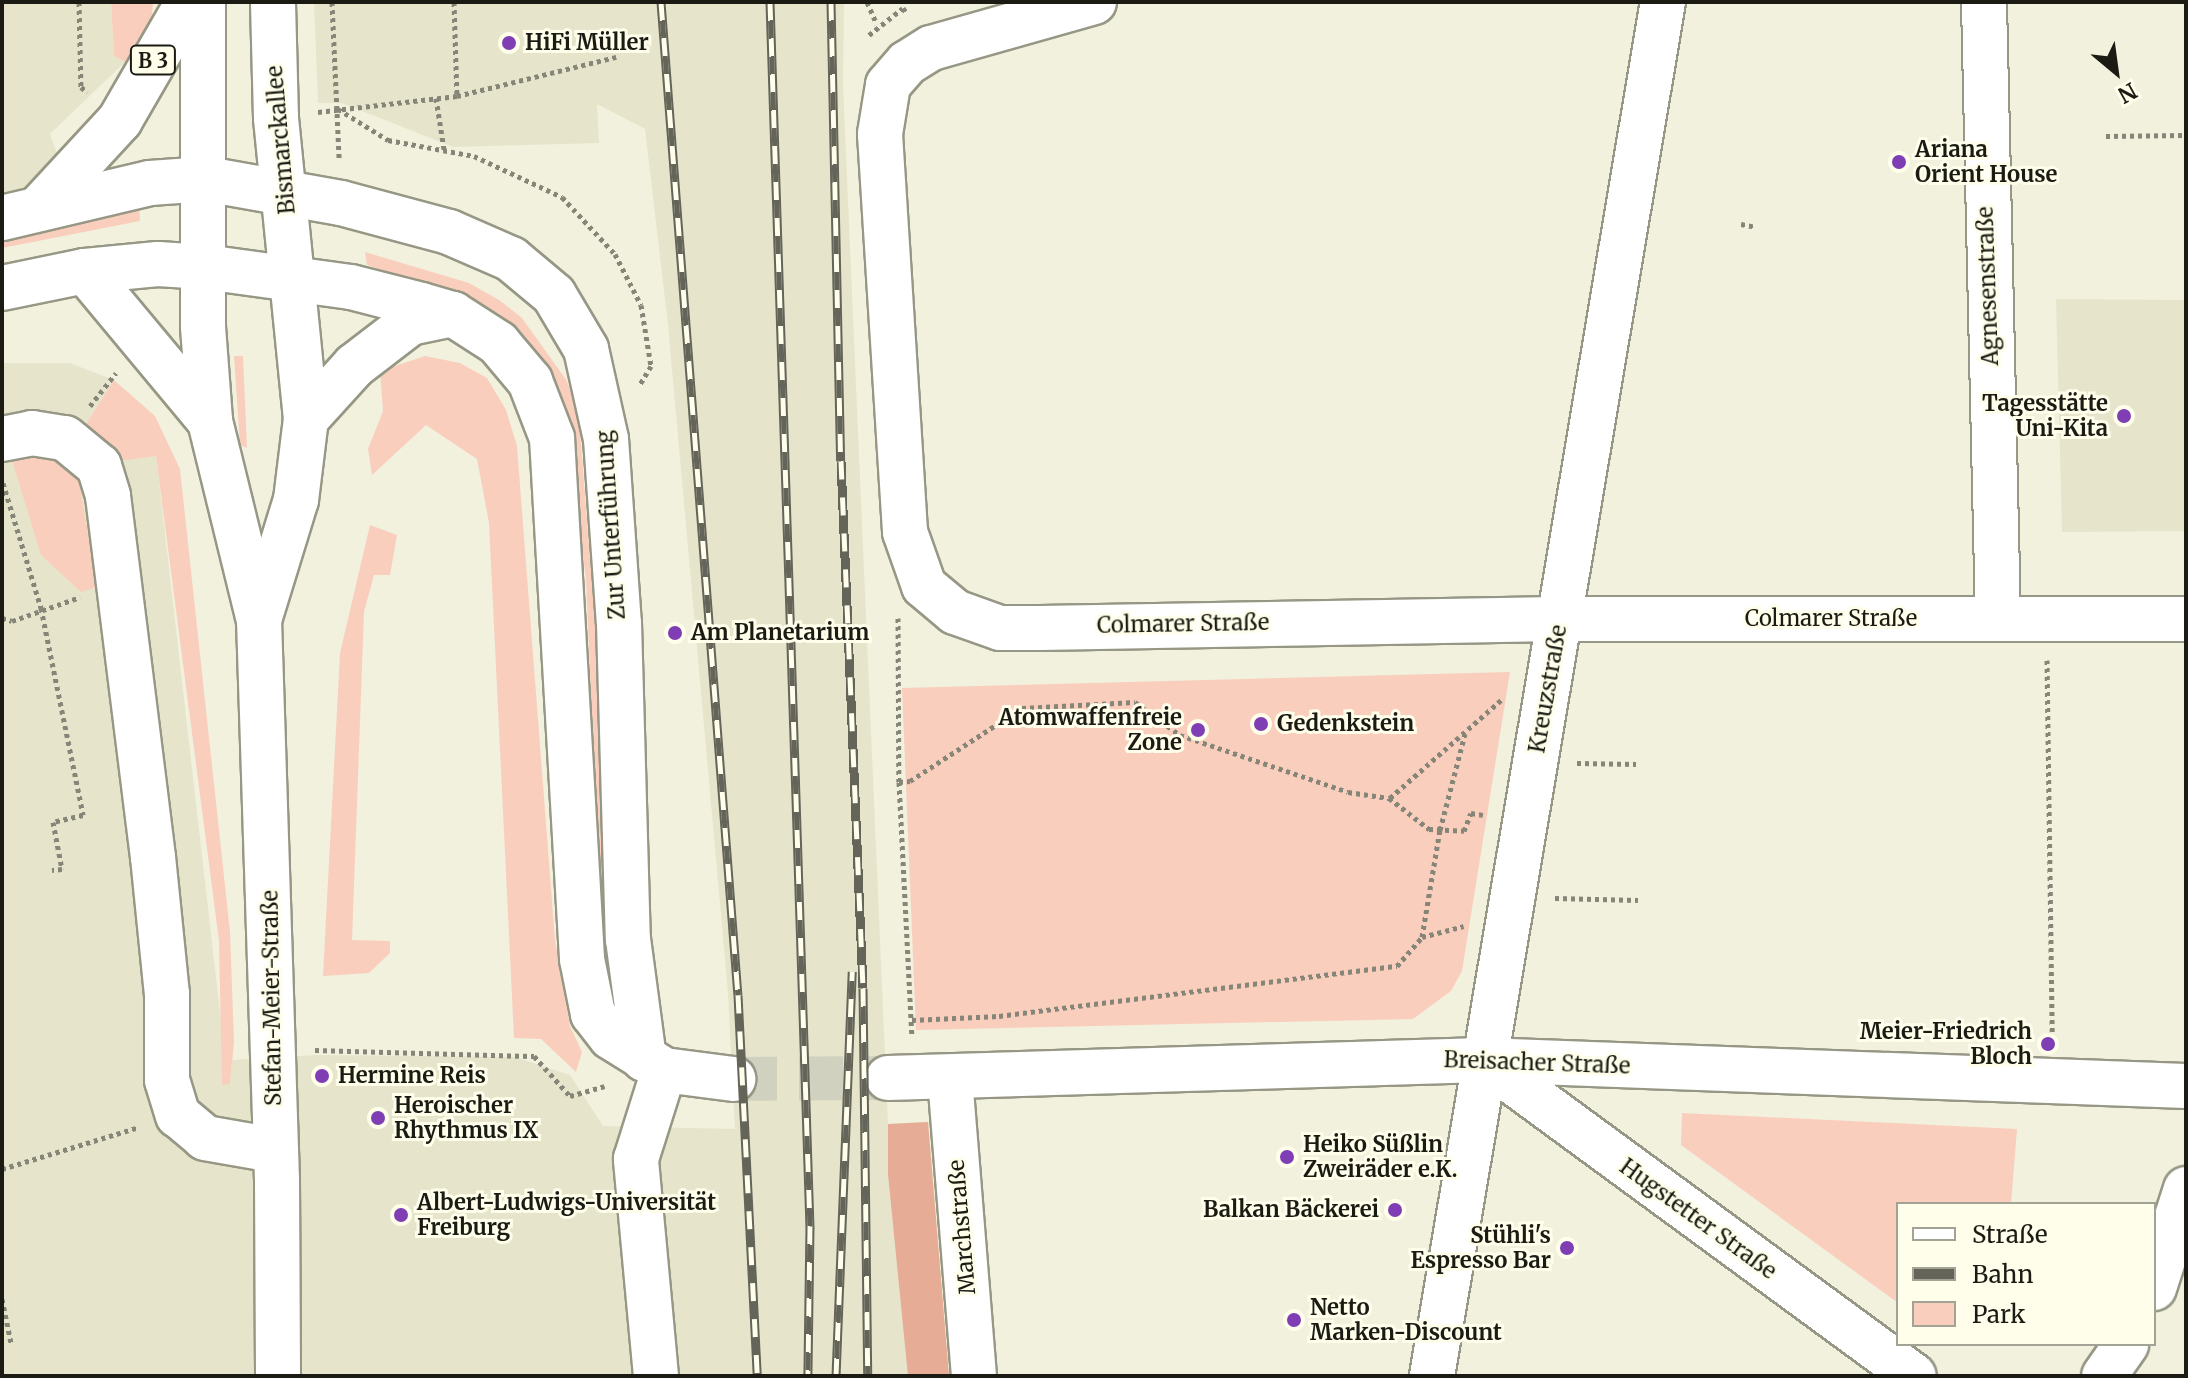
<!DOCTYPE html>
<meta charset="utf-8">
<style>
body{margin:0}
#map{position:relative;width:2188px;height:1378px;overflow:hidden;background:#f1f1de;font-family:Merriweather,serif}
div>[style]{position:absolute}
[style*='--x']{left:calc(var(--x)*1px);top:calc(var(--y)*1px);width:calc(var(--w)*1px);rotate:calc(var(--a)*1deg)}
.built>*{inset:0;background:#e6e5cb}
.green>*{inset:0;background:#facebd}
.forest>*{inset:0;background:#e6ac95}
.major-tunnel>*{height:44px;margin-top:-22px;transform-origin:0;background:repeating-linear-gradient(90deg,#d1d1c0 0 44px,transparent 0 66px)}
.path>*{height:5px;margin-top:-2.5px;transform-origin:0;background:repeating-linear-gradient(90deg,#858578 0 4px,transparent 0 8px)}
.roads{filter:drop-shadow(2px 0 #979785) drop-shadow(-2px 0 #979785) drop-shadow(0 2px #979785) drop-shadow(0 -2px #979785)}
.minor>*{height:44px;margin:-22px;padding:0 22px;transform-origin:22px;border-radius:22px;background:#fff}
.major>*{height:44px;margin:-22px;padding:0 22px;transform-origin:22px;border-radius:22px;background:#fff}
.rail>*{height:9px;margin-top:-4.5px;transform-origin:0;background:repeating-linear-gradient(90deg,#fefeeb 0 18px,#646459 0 36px);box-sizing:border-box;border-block:2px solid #646459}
.dots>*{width:22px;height:22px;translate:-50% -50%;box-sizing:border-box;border:4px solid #fefeeb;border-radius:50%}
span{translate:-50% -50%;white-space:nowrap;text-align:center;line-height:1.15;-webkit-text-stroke:6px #fefeeb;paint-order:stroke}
.shield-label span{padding:2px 6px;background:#fefeeb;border:2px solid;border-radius:6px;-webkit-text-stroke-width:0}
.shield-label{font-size:20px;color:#1b1b14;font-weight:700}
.poi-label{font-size:22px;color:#1b1b14;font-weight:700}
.left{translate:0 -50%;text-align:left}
.right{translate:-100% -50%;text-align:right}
.street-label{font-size:22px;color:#1b1b14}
.frame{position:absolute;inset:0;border:4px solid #1b1b14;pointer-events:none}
.legend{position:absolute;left:1896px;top:1202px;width:260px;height:144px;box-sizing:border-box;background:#fefeeb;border:2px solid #a3a395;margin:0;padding:10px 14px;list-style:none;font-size:24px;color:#1b1b14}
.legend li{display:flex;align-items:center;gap:16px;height:40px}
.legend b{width:40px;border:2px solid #a3a395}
.north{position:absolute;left:2076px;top:32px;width:80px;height:80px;-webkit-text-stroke:6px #fefeeb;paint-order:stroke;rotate:151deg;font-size:22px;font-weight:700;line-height:32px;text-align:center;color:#1b1b14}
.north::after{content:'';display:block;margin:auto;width:28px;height:36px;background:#1b1b14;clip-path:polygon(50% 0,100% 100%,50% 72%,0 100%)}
</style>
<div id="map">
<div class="built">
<div style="clip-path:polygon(2px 2px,111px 2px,114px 56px,125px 62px,50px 134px,80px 218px,2px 239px)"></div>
<div style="clip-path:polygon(314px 2px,844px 2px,843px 85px,888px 1124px,928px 1122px,949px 1376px,2px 1376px,2px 363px,70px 363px,114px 380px,84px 427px,156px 455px,224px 1047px,222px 1084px,230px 1084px,232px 1060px,315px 1055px,515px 1057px,570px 1075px,603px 1126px,735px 1129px,728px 993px,668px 325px,645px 129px,597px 104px,599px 143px,453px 147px,342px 103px,318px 103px)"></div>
<div style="clip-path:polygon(2056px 299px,2186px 300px,2186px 531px,2062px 532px)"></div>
</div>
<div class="green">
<div style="clip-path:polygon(111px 2px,153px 2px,151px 32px,125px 62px,114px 56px)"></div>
<div style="clip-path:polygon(139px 205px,140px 221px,2px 248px,2px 239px)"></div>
<div style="clip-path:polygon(365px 252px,469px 283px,499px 300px,522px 318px,567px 381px,579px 417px,614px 871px,599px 880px,586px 579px,564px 402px,543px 360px,509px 324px,476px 301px,367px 265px)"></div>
<div style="clip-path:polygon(234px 356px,243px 356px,247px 448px,240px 445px)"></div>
<div style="clip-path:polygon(425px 356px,460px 363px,487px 378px,506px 410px,517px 446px,555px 940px,570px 1026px,582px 1052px,576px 1072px,541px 1039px,514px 1038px,489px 523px,477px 459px,426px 425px,372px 475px,368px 449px,383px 411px,380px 371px)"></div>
<div style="clip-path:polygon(114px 380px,155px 416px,180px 469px,230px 932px,234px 1042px,230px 1084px,222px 1085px,219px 941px,156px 456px,118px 461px,84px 427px)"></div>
<div style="clip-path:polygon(21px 454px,57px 461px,78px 475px,97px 587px,81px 592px,41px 555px,11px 457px)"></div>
<div style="clip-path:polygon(370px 525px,397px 535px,390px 575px,374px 575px,364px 612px,352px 940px,390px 941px,390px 953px,369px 973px,323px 976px,340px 653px)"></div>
<div style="clip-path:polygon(1510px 672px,1462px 971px,1451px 991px,1413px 1019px,916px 1030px,902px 688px)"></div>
<div style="clip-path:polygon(1682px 1113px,2017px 1129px,2011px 1204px,1898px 1204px,1898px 1303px,1681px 1145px)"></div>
</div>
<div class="forest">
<div style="clip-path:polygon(928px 1122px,949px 1376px,908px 1376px,888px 1174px,888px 1124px)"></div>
</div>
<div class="major-tunnel">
<div style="--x:733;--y:1079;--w:155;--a:-0.4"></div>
</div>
<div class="path">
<div style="--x:79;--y:2;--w:85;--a:88.7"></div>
<div style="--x:81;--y:87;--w:8;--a:40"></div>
<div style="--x:332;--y:2;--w:156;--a:87.4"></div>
<div style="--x:454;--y:2;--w:94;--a:88.2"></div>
<div style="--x:867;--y:2;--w:24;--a:66"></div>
<div style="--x:869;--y:35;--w:43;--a:-38.5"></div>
<div style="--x:903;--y:8;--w:7;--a:56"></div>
<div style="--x:436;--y:98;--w:52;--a:81.1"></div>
<div style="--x:338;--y:109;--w:59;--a:31.8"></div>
<div style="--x:388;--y:140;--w:87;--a:10.5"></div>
<div style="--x:474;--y:156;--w:97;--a:25"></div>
<div style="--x:562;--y:197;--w:78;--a:47.1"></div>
<div style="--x:615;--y:254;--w:57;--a:63"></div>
<div style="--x:641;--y:305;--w:62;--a:80.7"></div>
<div style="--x:651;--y:366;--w:21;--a:121"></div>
<div style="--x:318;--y:112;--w:140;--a:-6.6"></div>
<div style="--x:457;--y:96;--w:164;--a:-13.8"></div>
<div style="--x:2106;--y:136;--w:80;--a:-0.7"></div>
<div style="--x:1741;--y:224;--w:15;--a:11"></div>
<div style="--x:90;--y:406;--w:42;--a:-51.8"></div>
<div style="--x:3;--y:483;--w:131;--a:73.1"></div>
<div style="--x:41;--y:608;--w:211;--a:78.5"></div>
<div style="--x:83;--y:815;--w:31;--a:167"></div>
<div style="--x:53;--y:822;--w:48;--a:79.2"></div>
<div style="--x:62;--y:869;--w:10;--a:174"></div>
<div style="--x:2;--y:618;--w:10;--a:17"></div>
<div style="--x:12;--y:621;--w:72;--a:-19.4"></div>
<div style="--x:898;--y:618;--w:164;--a:89.7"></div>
<div style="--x:899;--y:782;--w:253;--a:87.1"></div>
<div style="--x:2047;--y:660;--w:378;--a:89.2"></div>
<div style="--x:1577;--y:763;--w:59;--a:1"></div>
<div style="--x:899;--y:782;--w:11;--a:-5"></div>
<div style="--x:910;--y:781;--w:134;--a:-33.1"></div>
<div style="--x:1022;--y:708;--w:113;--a:-3"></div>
<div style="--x:1135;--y:702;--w:56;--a:36.3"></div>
<div style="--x:1180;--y:735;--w:177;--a:18.7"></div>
<div style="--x:1348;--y:792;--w:41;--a:8.3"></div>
<div style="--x:1389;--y:798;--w:51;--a:37.8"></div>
<div style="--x:1429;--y:829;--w:35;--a:3"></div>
<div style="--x:1464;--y:831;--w:19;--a:-69"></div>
<div style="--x:1471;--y:813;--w:12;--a:9"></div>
<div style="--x:1390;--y:798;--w:148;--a:-41.4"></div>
<div style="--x:1555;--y:898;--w:83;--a:1.4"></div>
<div style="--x:1422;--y:937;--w:109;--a:-80.5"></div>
<div style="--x:1440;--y:830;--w:99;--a:-75.4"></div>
<div style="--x:912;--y:1020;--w:87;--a:-2.6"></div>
<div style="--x:999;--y:1016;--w:401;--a:-7.2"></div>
<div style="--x:1397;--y:966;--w:38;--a:-49"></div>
<div style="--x:1422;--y:937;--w:43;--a:-14.7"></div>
<div style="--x:315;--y:1050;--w:219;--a:1.6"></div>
<div style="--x:534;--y:1056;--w:54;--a:48"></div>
<div style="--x:570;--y:1096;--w:36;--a:-16"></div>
<div style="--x:2;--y:1169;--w:143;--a:-17"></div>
<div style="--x:2;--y:1299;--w:45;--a:78.4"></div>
</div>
<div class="roads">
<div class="minor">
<div style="--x:1094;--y:2;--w:169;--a:164.2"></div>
<div style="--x:931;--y:48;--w:28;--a:148"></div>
<div style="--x:907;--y:63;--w:29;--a:131"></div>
<div style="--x:888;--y:85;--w:50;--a:99.3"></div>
<div style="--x:880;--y:134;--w:399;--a:86.4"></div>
<div style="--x:905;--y:532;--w:57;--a:70.6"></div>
<div style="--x:924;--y:586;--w:40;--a:40"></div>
<div style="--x:955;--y:612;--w:48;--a:19.6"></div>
<div style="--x:1000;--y:628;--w:40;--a:0"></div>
<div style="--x:1040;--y:628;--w:520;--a:-0.99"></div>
<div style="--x:1560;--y:619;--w:626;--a:0"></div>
<div style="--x:1984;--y:2;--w:617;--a:88.7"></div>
<div style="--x:2;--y:439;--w:31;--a:-11"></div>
<div style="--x:32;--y:433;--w:33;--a:9"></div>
<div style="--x:65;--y:438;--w:44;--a:39.5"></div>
<div style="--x:99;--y:466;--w:31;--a:73"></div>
<div style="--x:108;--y:496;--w:364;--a:82.9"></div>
<div style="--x:153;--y:857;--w:138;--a:84.2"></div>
<div style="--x:167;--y:994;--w:86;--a:90"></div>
<div style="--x:167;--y:1080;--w:37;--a:73"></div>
<div style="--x:178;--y:1115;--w:35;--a:40"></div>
<div style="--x:205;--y:1138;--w:70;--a:9.9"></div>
<div style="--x:1483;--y:1060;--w:534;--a:36.25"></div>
<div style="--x:950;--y:1078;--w:299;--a:85.4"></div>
<div style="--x:2154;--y:1288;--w:104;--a:-72.1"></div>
<div style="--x:656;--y:1376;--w:218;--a:-95.3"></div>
<div style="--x:636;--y:1159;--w:93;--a:-72.5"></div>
<div style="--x:1432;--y:1376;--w:1393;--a:-80.46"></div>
<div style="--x:2104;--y:1376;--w:39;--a:-55"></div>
</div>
<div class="major">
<div style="--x:203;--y:2;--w:325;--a:90"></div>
<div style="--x:203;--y:327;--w:94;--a:85.7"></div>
<div style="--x:210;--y:421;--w:205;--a:76.2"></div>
<div style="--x:259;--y:620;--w:560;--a:88.16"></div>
<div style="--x:277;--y:1180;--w:196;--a:89.7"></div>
<div style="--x:38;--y:209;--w:121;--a:-47.3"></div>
<div style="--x:120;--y:120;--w:136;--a:-60"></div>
<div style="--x:2;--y:218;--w:152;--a:-13.3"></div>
<div style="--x:150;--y:183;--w:56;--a:-4.1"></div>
<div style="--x:206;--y:179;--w:137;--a:10.1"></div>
<div style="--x:341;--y:203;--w:112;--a:15"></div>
<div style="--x:449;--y:232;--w:68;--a:23.5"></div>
<div style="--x:511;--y:259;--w:56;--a:39.9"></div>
<div style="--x:554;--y:295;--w:63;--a:59.3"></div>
<div style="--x:586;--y:349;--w:92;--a:77.5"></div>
<div style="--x:606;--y:439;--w:184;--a:86"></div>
<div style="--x:619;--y:623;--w:316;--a:88.4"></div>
<div style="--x:628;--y:939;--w:121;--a:82.4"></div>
<div style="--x:85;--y:271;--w:195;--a:50.2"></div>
<div style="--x:2;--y:288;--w:85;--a:-11.6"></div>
<div style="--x:85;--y:271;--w:73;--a:-5.5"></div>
<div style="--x:158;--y:264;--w:47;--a:3.7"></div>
<div style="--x:205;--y:267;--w:147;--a:7.8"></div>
<div style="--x:351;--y:287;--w:72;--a:14.4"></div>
<div style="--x:421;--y:305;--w:33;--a:16"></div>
<div style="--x:453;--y:314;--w:54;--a:32.8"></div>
<div style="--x:498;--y:343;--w:50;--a:49.9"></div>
<div style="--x:530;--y:381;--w:61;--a:68.9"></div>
<div style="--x:552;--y:438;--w:522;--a:86.7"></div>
<div style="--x:582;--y:959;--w:56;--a:78.7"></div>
<div style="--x:593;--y:1014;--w:29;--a:52"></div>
<div style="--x:611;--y:1037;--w:62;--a:31.9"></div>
<div style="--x:664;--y:1070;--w:70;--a:7.4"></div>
<div style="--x:306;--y:419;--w:72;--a:-47.8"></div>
<div style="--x:354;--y:366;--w:71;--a:-37.5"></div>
<div style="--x:410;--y:323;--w:44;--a:-11.8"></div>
<div style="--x:259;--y:620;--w:126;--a:-72.9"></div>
<div style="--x:296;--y:500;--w:82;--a:-83"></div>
<div style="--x:306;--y:419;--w:302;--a:-95.7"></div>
<div style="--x:276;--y:118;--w:116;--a:-91.5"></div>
<div style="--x:888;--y:1078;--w:595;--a:-1.73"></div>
<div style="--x:1483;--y:1060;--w:703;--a:2.12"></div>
</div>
</div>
<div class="rail">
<div style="--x:661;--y:2;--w:996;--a:85.57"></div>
<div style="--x:738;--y:995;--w:381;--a:87.1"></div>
<div style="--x:770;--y:2;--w:1225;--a:88.13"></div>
<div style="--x:810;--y:1226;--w:150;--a:90.8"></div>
<div style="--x:831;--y:2;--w:459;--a:88.8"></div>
<div style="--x:841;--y:461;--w:527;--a:87.61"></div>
<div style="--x:863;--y:988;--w:388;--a:89.3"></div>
<div style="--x:836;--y:1376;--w:405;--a:-87.7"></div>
</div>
<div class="dots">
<div style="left:509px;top:43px;background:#7f3eb3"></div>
<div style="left:1899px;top:162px;background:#7f3eb3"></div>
<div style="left:2124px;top:416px;background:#7f3eb3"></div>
<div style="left:675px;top:633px;background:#7f3eb3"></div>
<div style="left:1261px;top:724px;background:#7f3eb3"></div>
<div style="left:1198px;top:730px;background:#7f3eb3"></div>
<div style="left:2048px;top:1044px;background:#7f3eb3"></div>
<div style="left:322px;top:1076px;background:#7f3eb3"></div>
<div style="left:378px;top:1118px;background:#7f3eb3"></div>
<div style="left:1287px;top:1157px;background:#7f3eb3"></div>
<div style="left:1395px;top:1210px;background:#7f3eb3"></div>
<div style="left:401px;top:1215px;background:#7f3eb3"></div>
<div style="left:1567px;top:1248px;background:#7f3eb3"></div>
<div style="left:1294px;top:1320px;background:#7f3eb3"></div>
</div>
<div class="shield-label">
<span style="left:153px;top:60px">B 3</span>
</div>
<div class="poi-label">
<span class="left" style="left:525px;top:43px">HiFi Müller</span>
<span class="left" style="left:1915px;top:162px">Ariana<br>Orient House</span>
<span class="right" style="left:2108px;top:416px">Tagesstätte<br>Uni-Kita</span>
<span class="left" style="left:691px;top:633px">Am Planetarium</span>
<span class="right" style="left:1182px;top:730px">Atomwaffenfreie<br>Zone</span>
<span class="left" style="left:1277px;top:724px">Gedenkstein</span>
<span class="right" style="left:2032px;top:1044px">Meier-Friedrich<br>Bloch</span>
<span class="left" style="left:338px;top:1076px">Hermine Reis</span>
<span class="left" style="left:394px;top:1118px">Heroischer<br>Rhythmus IX</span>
<span class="left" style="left:1303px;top:1157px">Heiko Süßlin<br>Zweiräder e.K.</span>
<span class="left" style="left:417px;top:1215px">Albert-Ludwigs-Universität<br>Freiburg</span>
<span class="right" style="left:1379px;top:1210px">Balkan Bäckerei</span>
<span class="right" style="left:1551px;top:1248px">Stühli's<br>Espresso Bar</span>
<span class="left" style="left:1310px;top:1320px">Netto<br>Marken-Discount</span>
</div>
<div class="street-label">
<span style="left:281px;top:140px;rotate:-95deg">Bismarckallee</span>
<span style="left:1988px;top:286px;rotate:-92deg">Agnesenstraße</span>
<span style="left:611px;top:525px;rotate:-94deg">Zur Unterführung</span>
<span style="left:1831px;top:619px">Colmarer Straße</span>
<span style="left:1183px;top:624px;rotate:-1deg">Colmarer Straße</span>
<span style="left:1548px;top:689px;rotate:-80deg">Kreuzstraße</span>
<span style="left:272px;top:998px;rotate:-91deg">Stefan-Meier-Straße</span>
<span style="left:1537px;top:1063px;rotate:2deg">Breisacher Straße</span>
<span style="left:1698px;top:1219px;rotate:36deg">Hugstetter Straße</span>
<span style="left:962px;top:1227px;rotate:-95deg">Marchstraße</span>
</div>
<div class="frame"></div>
<ul class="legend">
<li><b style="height:10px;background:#fff"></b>Straße</li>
<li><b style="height:10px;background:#646459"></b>Bahn</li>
<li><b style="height:22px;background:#facebd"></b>Park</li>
</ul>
<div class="north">N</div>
</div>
